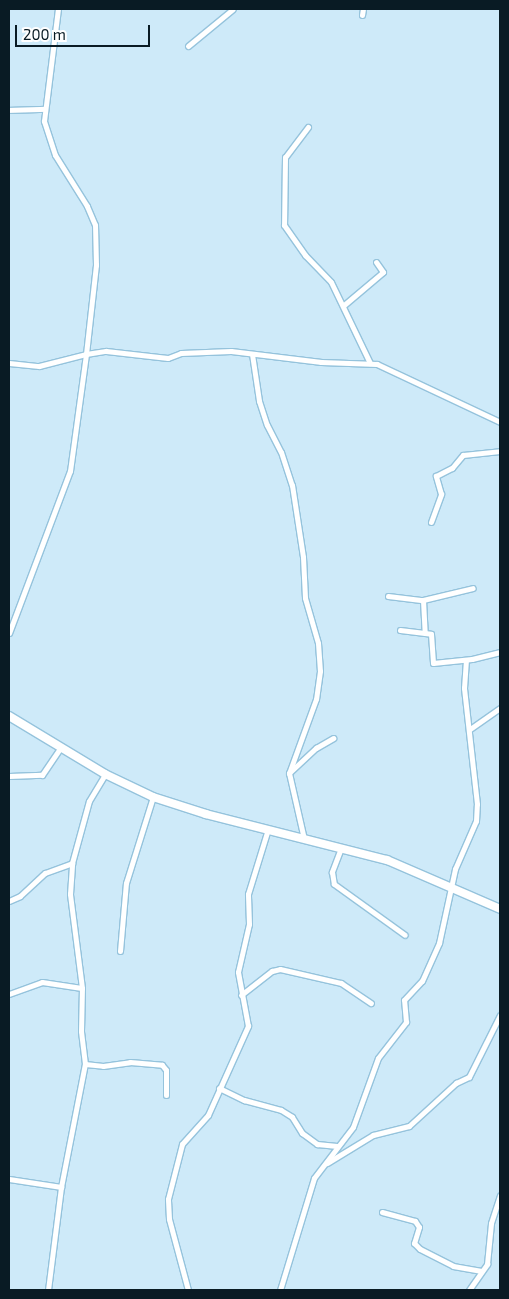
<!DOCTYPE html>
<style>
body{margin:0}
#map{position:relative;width:509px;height:1299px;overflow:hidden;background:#ceeaf9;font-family:"Exo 2",sans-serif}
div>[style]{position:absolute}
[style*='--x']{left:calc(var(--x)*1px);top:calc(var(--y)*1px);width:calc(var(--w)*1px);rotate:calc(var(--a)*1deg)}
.roads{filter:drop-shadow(1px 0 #95c3dc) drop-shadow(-1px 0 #95c3dc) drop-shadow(0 1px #95c3dc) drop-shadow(0 -1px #95c3dc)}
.street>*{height:5px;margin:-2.5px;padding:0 2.5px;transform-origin:2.5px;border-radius:2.5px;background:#fff}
.secondary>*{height:8px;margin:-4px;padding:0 4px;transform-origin:4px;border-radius:4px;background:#fff}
span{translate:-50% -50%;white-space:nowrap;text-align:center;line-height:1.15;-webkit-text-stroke:4px #fff;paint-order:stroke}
.frame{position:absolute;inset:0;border:10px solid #091b24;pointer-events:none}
.scale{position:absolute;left:15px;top:25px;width:135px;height:22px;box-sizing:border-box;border:2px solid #091b24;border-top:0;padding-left:6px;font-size:15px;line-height:18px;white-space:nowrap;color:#091b24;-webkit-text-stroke:4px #fff;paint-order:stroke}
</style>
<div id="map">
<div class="roads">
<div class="street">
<div style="--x:362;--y:15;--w:6;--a:-81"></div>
<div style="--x:188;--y:46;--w:58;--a:-39.4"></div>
<div style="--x:9;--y:110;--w:36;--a:-2"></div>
<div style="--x:308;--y:127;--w:38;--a:127"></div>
<div style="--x:285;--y:157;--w:68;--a:90.8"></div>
<div style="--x:284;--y:225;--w:37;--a:55"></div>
<div style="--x:305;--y:255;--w:37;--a:46"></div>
<div style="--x:331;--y:282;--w:90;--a:64.3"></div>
<div style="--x:344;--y:305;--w:51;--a:-40.2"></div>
<div style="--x:383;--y:272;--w:12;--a:-125"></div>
<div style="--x:252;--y:354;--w:48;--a:81.5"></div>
<div style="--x:259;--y:401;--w:25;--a:72"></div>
<div style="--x:267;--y:425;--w:30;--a:63"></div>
<div style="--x:281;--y:452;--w:35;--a:72"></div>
<div style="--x:292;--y:485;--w:73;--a:81.3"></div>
<div style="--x:303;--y:557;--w:41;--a:87.2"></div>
<div style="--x:305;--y:598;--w:47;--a:73.9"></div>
<div style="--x:318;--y:643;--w:28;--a:86"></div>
<div style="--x:320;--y:671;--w:28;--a:98"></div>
<div style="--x:316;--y:699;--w:79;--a:110"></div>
<div style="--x:289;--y:773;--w:68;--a:77.2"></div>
<div style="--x:9;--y:363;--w:30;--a:6"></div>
<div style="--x:39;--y:366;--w:49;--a:-14.3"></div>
<div style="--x:86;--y:354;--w:90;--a:-83.6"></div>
<div style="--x:96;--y:265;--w:40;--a:-91.4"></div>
<div style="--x:95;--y:225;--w:21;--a:-113"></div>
<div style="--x:87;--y:206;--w:60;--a:-122.1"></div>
<div style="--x:55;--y:155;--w:36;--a:-108"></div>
<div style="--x:44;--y:121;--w:113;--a:-82.9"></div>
<div style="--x:431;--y:522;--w:30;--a:-70"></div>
<div style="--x:441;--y:494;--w:19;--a:-106"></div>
<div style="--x:436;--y:476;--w:18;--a:-27"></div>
<div style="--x:452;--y:468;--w:17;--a:-50"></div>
<div style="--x:463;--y:455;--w:37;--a:-6"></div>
<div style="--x:388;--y:596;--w:35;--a:7"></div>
<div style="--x:423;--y:600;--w:51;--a:-13.5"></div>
<div style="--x:423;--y:600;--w:33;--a:87"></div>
<div style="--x:400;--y:630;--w:31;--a:7"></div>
<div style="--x:431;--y:634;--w:29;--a:86"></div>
<div style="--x:433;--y:663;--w:39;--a:-6"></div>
<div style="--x:472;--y:659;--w:29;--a:-14"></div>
<div style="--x:9;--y:633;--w:173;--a:-69.4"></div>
<div style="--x:70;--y:471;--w:118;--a:-82.2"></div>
<div style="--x:86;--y:354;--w:20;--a:-9"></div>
<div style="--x:106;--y:351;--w:62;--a:6.4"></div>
<div style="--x:168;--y:358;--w:14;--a:-21"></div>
<div style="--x:181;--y:353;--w:50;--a:-2.3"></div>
<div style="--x:231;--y:351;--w:91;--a:7"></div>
<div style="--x:321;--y:362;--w:56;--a:2"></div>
<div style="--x:377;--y:364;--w:136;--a:25.2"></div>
<div style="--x:470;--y:729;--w:37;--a:-35"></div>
<div style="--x:289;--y:773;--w:37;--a:-43"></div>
<div style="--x:316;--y:748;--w:20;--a:-30"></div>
<div style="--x:9;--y:776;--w:33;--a:-2"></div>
<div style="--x:42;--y:775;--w:34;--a:-56"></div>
<div style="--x:341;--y:848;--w:26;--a:111"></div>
<div style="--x:332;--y:872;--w:12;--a:81"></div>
<div style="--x:334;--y:884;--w:87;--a:35.7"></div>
<div style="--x:9;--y:901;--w:12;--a:-24"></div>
<div style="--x:20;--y:896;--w:34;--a:-43"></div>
<div style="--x:45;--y:873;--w:29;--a:-20"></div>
<div style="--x:120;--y:951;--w:68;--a:-85"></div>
<div style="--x:126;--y:883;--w:90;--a:-72.6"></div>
<div style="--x:9;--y:994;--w:35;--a:-20"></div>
<div style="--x:42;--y:982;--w:40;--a:8.5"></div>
<div style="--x:241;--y:995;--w:39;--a:-38"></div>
<div style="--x:272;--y:971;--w:8;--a:-14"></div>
<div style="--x:280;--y:969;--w:63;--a:12.9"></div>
<div style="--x:341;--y:983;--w:36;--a:34"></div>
<div style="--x:85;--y:1064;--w:18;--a:6"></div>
<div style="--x:103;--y:1066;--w:27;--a:-8"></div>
<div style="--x:130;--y:1062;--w:32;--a:5"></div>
<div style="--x:162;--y:1065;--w:6;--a:51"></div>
<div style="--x:166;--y:1070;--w:25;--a:90"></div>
<div style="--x:219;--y:1088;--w:28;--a:26"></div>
<div style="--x:244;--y:1100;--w:38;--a:15"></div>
<div style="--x:281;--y:1110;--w:13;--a:32"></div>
<div style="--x:292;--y:1117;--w:19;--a:58"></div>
<div style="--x:302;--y:1133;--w:19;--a:36"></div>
<div style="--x:317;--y:1144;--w:20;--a:6"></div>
<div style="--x:327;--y:1163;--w:54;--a:-31.3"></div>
<div style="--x:373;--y:1135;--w:37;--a:-14"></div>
<div style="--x:409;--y:1126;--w:64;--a:-42.5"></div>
<div style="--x:456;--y:1083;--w:14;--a:-25"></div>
<div style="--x:469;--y:1077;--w:69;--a:-63.4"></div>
<div style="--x:9;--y:1179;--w:53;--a:8.7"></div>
<div style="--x:382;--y:1212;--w:34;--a:15"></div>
<div style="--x:415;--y:1221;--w:7;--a:56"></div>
<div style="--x:419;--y:1227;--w:17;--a:107"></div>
<div style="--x:414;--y:1243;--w:8;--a:45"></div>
<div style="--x:420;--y:1249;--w:37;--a:27"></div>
<div style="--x:453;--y:1266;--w:29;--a:10"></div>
<div style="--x:48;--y:1290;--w:104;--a:-82.8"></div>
<div style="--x:61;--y:1187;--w:125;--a:-79"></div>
<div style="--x:85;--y:1064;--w:33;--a:-97"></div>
<div style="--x:81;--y:1031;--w:43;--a:-88.7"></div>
<div style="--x:82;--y:988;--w:95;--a:-97.3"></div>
<div style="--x:70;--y:894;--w:31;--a:-86"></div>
<div style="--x:72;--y:863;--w:64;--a:-74.7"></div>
<div style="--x:89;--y:801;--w:31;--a:-59"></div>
<div style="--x:188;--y:1290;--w:73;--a:-105"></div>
<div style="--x:169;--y:1219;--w:20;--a:-93"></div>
<div style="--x:168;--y:1199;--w:57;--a:-75.7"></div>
<div style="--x:182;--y:1144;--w:39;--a:-48"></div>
<div style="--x:208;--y:1115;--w:98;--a:-65.8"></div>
<div style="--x:248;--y:1026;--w:55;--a:-100.5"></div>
<div style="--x:238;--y:972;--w:49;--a:-77.1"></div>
<div style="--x:249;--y:924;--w:30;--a:-92"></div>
<div style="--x:248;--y:894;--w:68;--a:-72.9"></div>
<div style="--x:280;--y:1290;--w:117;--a:-73.1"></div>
<div style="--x:314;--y:1178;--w:64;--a:-52.6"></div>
<div style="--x:353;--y:1127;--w:73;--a:-70.1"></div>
<div style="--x:378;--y:1058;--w:46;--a:-52.1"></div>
<div style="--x:406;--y:1022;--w:22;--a:-95"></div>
<div style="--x:404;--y:1000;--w:26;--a:-47"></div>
<div style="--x:422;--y:981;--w:42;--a:-65.9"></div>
<div style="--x:439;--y:943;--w:76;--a:-77.8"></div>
<div style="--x:455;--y:869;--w:52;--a:-66.4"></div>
<div style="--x:476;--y:821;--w:17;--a:-87"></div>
<div style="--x:477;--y:804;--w:117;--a:-96.4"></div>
<div style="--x:464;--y:688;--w:28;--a:-86"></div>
<div style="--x:469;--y:1290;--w:32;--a:-55"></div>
<div style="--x:487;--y:1264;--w:41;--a:-84.4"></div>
<div style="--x:491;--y:1223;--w:29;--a:-72"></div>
</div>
<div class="secondary">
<div style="--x:9;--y:716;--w:112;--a:31.1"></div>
<div style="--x:105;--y:774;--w:53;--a:25.6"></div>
<div style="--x:153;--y:797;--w:56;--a:17.8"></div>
<div style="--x:206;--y:814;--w:187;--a:14.3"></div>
<div style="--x:387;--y:860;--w:123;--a:23.4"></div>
</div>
</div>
<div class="frame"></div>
<div class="scale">200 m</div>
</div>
